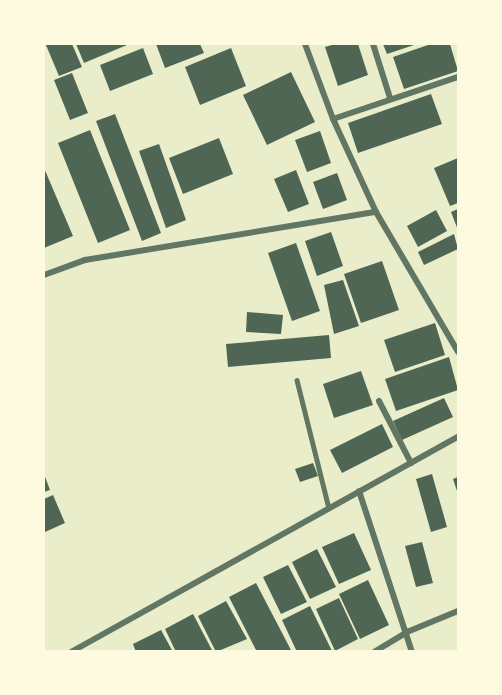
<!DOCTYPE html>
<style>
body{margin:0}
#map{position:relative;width:502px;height:695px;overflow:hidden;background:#e9edc9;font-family:"Zilla Slab",serif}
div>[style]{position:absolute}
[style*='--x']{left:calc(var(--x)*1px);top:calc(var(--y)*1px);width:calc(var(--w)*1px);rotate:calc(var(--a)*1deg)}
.building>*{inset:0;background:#4f6655}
.service>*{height:4.5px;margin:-2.25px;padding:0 2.25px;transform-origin:2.25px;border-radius:2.25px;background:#617663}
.minor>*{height:6px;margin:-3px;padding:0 3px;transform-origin:3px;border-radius:3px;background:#617663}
span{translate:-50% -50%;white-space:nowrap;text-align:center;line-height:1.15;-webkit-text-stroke:6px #fefae0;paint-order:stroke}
.frame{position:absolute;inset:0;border:45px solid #fefae0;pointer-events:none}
</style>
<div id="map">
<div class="building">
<div style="clip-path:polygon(72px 44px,82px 67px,59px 76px,46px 45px)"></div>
<div style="clip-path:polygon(76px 44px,126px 44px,127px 45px,84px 63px)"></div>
<div style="clip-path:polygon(156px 44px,200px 44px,204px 53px,165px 68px)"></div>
<div style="clip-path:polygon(335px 44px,358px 44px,368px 75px,338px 86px,325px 47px)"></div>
<div style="clip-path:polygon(383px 44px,417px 44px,387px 54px)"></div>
<div style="clip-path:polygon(431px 44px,450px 44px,458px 71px,404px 89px,393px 57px)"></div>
<div style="clip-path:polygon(143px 48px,153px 74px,110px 91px,100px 65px)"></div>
<div style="clip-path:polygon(231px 48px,246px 86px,200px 105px,185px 67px)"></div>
<div style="clip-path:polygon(291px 72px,315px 122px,267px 145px,243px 95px)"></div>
<div style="clip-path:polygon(72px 73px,88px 113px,70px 120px,54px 80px)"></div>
<div style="clip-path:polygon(431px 94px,442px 124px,358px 153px,348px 123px)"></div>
<div style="clip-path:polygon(115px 114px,161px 233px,142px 241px,96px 121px)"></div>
<div style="clip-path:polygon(90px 130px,130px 230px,98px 243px,58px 143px)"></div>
<div style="clip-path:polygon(320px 131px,331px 163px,307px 172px,295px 140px)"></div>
<div style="clip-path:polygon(219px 138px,233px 174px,183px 194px,169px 158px)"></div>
<div style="clip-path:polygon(159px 144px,186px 220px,166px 228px,139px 151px)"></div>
<div style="clip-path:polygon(458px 158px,458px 203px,450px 206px,434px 168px)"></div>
<div style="clip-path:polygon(44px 168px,73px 236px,44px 248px)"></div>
<div style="clip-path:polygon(296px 170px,309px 204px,288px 212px,274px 179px)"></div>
<div style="clip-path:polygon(337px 173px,347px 200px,323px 209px,313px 182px)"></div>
<div style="clip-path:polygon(458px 209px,458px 230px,451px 212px)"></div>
<div style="clip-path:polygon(436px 210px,447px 231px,418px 247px,407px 226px)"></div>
<div style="clip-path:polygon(331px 232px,343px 266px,317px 276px,305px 241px)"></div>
<div style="clip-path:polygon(454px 234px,458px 249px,424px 265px,418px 252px)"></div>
<div style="clip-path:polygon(296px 243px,320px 311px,292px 321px,268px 253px)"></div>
<div style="clip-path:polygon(382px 261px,399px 310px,361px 323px,344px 274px)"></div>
<div style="clip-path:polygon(343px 280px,359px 326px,334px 334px,324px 285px)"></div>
<div style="clip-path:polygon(247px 312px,283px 315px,281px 334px,246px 332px)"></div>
<div style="clip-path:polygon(435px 323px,445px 355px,395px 372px,384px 340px)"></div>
<div style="clip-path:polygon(329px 335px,331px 358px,228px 367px,226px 344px)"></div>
<div style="clip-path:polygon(449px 357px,458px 390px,396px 411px,385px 379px)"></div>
<div style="clip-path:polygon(361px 371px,373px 405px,334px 418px,323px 384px)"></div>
<div style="clip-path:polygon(444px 398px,453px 417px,402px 440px,393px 421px)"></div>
<div style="clip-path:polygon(382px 424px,393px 447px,342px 473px,330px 450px)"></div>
<div style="clip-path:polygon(313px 463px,318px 476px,300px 482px,295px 469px)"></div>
<div style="clip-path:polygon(44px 474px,50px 490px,44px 492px)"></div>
<div style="clip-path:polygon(432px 474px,447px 527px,431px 532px,416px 479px)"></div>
<div style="clip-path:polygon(458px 477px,458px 494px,453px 479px)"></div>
<div style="clip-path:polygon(53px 495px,65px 523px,45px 532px,44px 499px)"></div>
<div style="clip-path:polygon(354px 533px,371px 570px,339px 584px,322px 547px)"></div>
<div style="clip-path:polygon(422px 542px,433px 583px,416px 587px,405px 546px)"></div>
<div style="clip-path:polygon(317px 549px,336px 587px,310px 599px,292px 562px)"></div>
<div style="clip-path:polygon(288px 565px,307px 602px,281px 614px,263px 577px)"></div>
<div style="clip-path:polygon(368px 580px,389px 625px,360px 639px,339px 594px)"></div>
<div style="clip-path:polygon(256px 583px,292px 652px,257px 652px,229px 597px)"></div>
<div style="clip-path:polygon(339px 598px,358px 639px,335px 651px,316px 609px)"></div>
<div style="clip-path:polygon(226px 601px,247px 639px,216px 652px,198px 616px)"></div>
<div style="clip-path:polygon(310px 606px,332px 651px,331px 652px,297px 652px,282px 620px)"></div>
<div style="clip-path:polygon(193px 614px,213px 652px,176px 652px,165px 629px)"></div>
<div style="clip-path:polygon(161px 630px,173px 652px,136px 652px,133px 644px)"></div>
</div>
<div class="service">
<div style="--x:297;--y:380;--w:132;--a:76"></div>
</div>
<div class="minor">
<div style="--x:305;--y:44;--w:80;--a:69.5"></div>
<div style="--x:333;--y:119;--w:102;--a:65.2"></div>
<div style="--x:376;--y:212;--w:162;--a:59.6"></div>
<div style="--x:373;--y:44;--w:57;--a:72.5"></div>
<div style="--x:333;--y:119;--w:132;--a:-18.6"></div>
<div style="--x:44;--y:275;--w:44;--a:-20.1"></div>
<div style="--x:85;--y:260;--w:295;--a:-9.4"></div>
<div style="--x:379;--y:401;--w:70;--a:62.7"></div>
<div style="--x:359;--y:491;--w:169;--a:71.8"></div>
<div style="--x:71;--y:652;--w:443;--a:-29.1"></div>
<div style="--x:374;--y:652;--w:39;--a:-31"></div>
<div style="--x:407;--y:632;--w:55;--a:-22.4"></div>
</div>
<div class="frame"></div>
</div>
